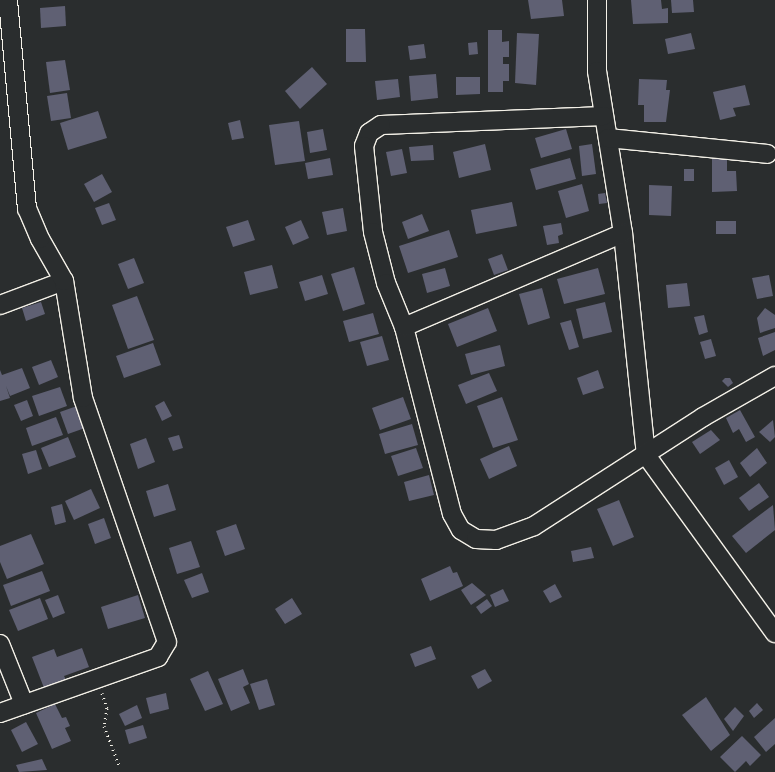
<!DOCTYPE html>
<style>
body{margin:0}
#map{position:relative;width:775px;height:772px;overflow:hidden;background:#2a2d2e;font-family:"Comic Neue",sans-serif}
div>[style]{position:absolute}
[style*='--x']{left:calc(var(--x)*1px);top:calc(var(--y)*1px);width:calc(var(--w)*1px);rotate:calc(var(--a)*1deg)}
.building>*{inset:0;background:#5f6073}
.path>*{height:3px;margin-top:-1.5px;transform-origin:0;background:repeating-linear-gradient(90deg,#f4f1e8 0 1px,transparent 0 5px)}
.roads{filter:drop-shadow(1px 0 #f4f1e8) drop-shadow(-1px 0 #f4f1e8) drop-shadow(0 1px #f4f1e8) drop-shadow(0 -1px #f4f1e8)}
.minor>*{height:18px;margin:-9px;padding:0 9px;transform-origin:9px;border-radius:9px;background:#2a2d2e}
span{translate:-50% -50%;white-space:nowrap;text-align:center;line-height:1.15;-webkit-text-stroke:4.5px #2a2d2e;paint-order:stroke}
</style>
<div id="map">
<div class="building">
<div style="clip-path:polygon(528px 0,562px 0,564px 16px,531px 19px)"></div>
<div style="clip-path:polygon(631px 0,661px 0,662px 9px,668px 8px,668px 23px,633px 24px)"></div>
<div style="clip-path:polygon(671px 0,693px 0,694px 12px,672px 13px)"></div>
<div style="clip-path:polygon(65px 6px,66px 26px,41px 28px,40px 8px)"></div>
<div style="clip-path:polygon(346px 29px,365px 29px,366px 62px,346px 62px)"></div>
<div style="clip-path:polygon(488px 30px,502px 30px,502px 42px,509px 41px,509px 57px,503px 57px,503px 64px,509px 64px,509px 81px,503px 81px,503px 92px,488px 92px)"></div>
<div style="clip-path:polygon(517px 33px,539px 34px,536px 85px,515px 83px)"></div>
<div style="clip-path:polygon(691px 33px,695px 49px,668px 54px,665px 39px)"></div>
<div style="clip-path:polygon(477px 42px,478px 54px,469px 55px,468px 43px)"></div>
<div style="clip-path:polygon(424px 44px,426px 58px,410px 60px,408px 46px)"></div>
<div style="clip-path:polygon(65px 60px,70px 90px,50px 93px,46px 62px)"></div>
<div style="clip-path:polygon(312px 67px,327px 84px,300px 109px,285px 91px)"></div>
<div style="clip-path:polygon(436px 74px,438px 98px,411px 101px,409px 76px)"></div>
<div style="clip-path:polygon(456px 77px,480px 77px,480px 94px,456px 95px)"></div>
<div style="clip-path:polygon(398px 79px,400px 97px,377px 100px,375px 81px)"></div>
<div style="clip-path:polygon(639px 79px,667px 80px,666px 90px,670px 90px,666px 122px,644px 122px,644px 105px,638px 105px)"></div>
<div style="clip-path:polygon(745px 85px,750px 105px,733px 108px,736px 116px,720px 120px,713px 92px)"></div>
<div style="clip-path:polygon(67px 93px,71px 118px,51px 121px,47px 96px)"></div>
<div style="clip-path:polygon(98px 111px,107px 138px,68px 150px,60px 123px)"></div>
<div style="clip-path:polygon(240px 120px,244px 138px,232px 140px,228px 123px)"></div>
<div style="clip-path:polygon(299px 121px,305px 161px,275px 165px,269px 125px)"></div>
<div style="clip-path:polygon(323px 129px,327px 150px,310px 153px,307px 132px)"></div>
<div style="clip-path:polygon(566px 129px,572px 149px,541px 158px,535px 138px)"></div>
<div style="clip-path:polygon(485px 144px,491px 170px,459px 178px,453px 152px)"></div>
<div style="clip-path:polygon(592px 144px,596px 174px,582px 176px,579px 146px)"></div>
<div style="clip-path:polygon(433px 145px,434px 160px,411px 161px,409px 147px)"></div>
<div style="clip-path:polygon(402px 149px,407px 173px,391px 176px,386px 152px)"></div>
<div style="clip-path:polygon(712px 156px,727px 156px,727px 171px,736px 171px,737px 191px,712px 192px)"></div>
<div style="clip-path:polygon(330px 158px,333px 175px,308px 179px,305px 163px)"></div>
<div style="clip-path:polygon(570px 158px,576px 179px,536px 190px,530px 169px)"></div>
<div style="clip-path:polygon(684px 169px,694px 169px,694px 181px,684px 181px)"></div>
<div style="clip-path:polygon(102px 174px,112px 192px,94px 202px,84px 184px)"></div>
<div style="clip-path:polygon(582px 184px,589px 211px,566px 218px,558px 191px)"></div>
<div style="clip-path:polygon(649px 185px,672px 186px,671px 216px,649px 215px)"></div>
<div style="clip-path:polygon(605px 193px,607px 203px,599px 204px,598px 194px)"></div>
<div style="clip-path:polygon(512px 202px,517px 226px,476px 234px,471px 210px)"></div>
<div style="clip-path:polygon(109px 203px,116px 220px,102px 225px,95px 208px)"></div>
<div style="clip-path:polygon(343px 208px,347px 231px,327px 235px,322px 212px)"></div>
<div style="clip-path:polygon(422px 214px,429px 231px,408px 239px,402px 222px)"></div>
<div style="clip-path:polygon(248px 220px,255px 240px,233px 247px,226px 227px)"></div>
<div style="clip-path:polygon(301px 220px,309px 238px,293px 245px,285px 227px)"></div>
<div style="clip-path:polygon(716px 221px,736px 221px,736px 234px,716px 234px)"></div>
<div style="clip-path:polygon(561px 223px,563px 234px,558px 236px,559px 243px,547px 245px,543px 226px)"></div>
<div style="clip-path:polygon(449px 230px,458px 257px,408px 273px,399px 246px)"></div>
<div style="clip-path:polygon(502px 254px,508px 270px,494px 275px,488px 259px)"></div>
<div style="clip-path:polygon(134px 258px,144px 283px,128px 289px,118px 264px)"></div>
<div style="clip-path:polygon(272px 265px,278px 288px,250px 295px,244px 272px)"></div>
<div style="clip-path:polygon(354px 267px,365px 304px,343px 311px,331px 274px)"></div>
<div style="clip-path:polygon(445px 268px,450px 286px,427px 293px,422px 274px)"></div>
<div style="clip-path:polygon(598px 268px,605px 294px,564px 304px,557px 279px)"></div>
<div style="clip-path:polygon(322px 275px,328px 294px,305px 301px,299px 282px)"></div>
<div style="clip-path:polygon(769px 275px,773px 296px,757px 299px,752px 278px)"></div>
<div style="clip-path:polygon(687px 283px,690px 306px,668px 308px,666px 285px)"></div>
<div style="clip-path:polygon(542px 288px,550px 318px,528px 325px,519px 294px)"></div>
<div style="clip-path:polygon(137px 296px,154px 340px,128px 349px,112px 305px)"></div>
<div style="clip-path:polygon(41px 302px,45px 314px,26px 321px,22px 308px)"></div>
<div style="clip-path:polygon(605px 302px,612px 332px,583px 339px,576px 309px)"></div>
<div style="clip-path:polygon(488px 308px,497px 331px,457px 347px,448px 324px)"></div>
<div style="clip-path:polygon(765px 308px,775px 315px,775px 328px,760px 333px,757px 318px)"></div>
<div style="clip-path:polygon(373px 313px,379px 334px,349px 342px,343px 321px)"></div>
<div style="clip-path:polygon(704px 315px,708px 332px,699px 335px,694px 317px)"></div>
<div style="clip-path:polygon(571px 320px,579px 347px,569px 350px,560px 323px)"></div>
<div style="clip-path:polygon(775px 332px,775px 350px,763px 356px,758px 338px)"></div>
<div style="clip-path:polygon(382px 336px,389px 360px,367px 366px,360px 342px)"></div>
<div style="clip-path:polygon(711px 339px,716px 356px,705px 359px,700px 342px)"></div>
<div style="clip-path:polygon(153px 343px,161px 365px,124px 378px,116px 356px)"></div>
<div style="clip-path:polygon(500px 345px,505px 366px,471px 375px,465px 354px)"></div>
<div style="clip-path:polygon(51px 360px,58px 377px,39px 385px,32px 367px)"></div>
<div style="clip-path:polygon(22px 368px,30px 388px,10px 396px,6px 386px,10px 398px,0 401px,0 370px,2px 375px)"></div>
<div style="clip-path:polygon(598px 370px,604px 388px,583px 395px,577px 378px)"></div>
<div style="clip-path:polygon(489px 373px,497px 391px,466px 404px,458px 385px)"></div>
<div style="clip-path:polygon(725px 378px,730px 378px,733px 383px,728px 387px,722px 381px)"></div>
<div style="clip-path:polygon(60px 387px,67px 406px,39px 416px,32px 396px)"></div>
<div style="clip-path:polygon(403px 397px,411px 419px,380px 430px,372px 408px)"></div>
<div style="clip-path:polygon(502px 397px,518px 440px,493px 448px,477px 406px)"></div>
<div style="clip-path:polygon(27px 400px,33px 416px,21px 421px,14px 405px)"></div>
<div style="clip-path:polygon(164px 401px,172px 416px,162px 421px,155px 406px)"></div>
<div style="clip-path:polygon(77px 406px,85px 428px,68px 434px,60px 412px)"></div>
<div style="clip-path:polygon(740px 410px,755px 437px,746px 442px,739px 429px,733px 433px,726px 418px)"></div>
<div style="clip-path:polygon(56px 417px,63px 435px,32px 446px,26px 428px)"></div>
<div style="clip-path:polygon(773px 420px,775px 437px,770px 442px,759px 432px)"></div>
<div style="clip-path:polygon(412px 424px,418px 445px,385px 454px,379px 434px)"></div>
<div style="clip-path:polygon(711px 430px,720px 440px,700px 454px,692px 442px)"></div>
<div style="clip-path:polygon(179px 435px,183px 448px,173px 451px,168px 438px)"></div>
<div style="clip-path:polygon(68px 437px,76px 457px,49px 467px,41px 448px)"></div>
<div style="clip-path:polygon(146px 438px,155px 462px,138px 469px,130px 444px)"></div>
<div style="clip-path:polygon(509px 446px,517px 466px,489px 479px,480px 459px)"></div>
<div style="clip-path:polygon(416px 448px,423px 468px,398px 476px,391px 456px)"></div>
<div style="clip-path:polygon(757px 448px,767px 463px,750px 477px,740px 463px)"></div>
<div style="clip-path:polygon(36px 450px,42px 469px,28px 474px,22px 454px)"></div>
<div style="clip-path:polygon(729px 460px,738px 477px,724px 485px,715px 468px)"></div>
<div style="clip-path:polygon(429px 475px,434px 495px,409px 501px,404px 482px)"></div>
<div style="clip-path:polygon(759px 483px,769px 497px,749px 511px,739px 498px)"></div>
<div style="clip-path:polygon(168px 484px,176px 510px,154px 517px,146px 491px)"></div>
<div style="clip-path:polygon(91px 489px,100px 508px,74px 520px,65px 501px)"></div>
<div style="clip-path:polygon(619px 500px,634px 537px,613px 546px,597px 509px)"></div>
<div style="clip-path:polygon(62px 504px,66px 522px,55px 525px,51px 507px)"></div>
<div style="clip-path:polygon(773px 505px,775px 530px,746px 553px,732px 536px)"></div>
<div style="clip-path:polygon(104px 518px,111px 538px,95px 544px,88px 524px)"></div>
<div style="clip-path:polygon(236px 524px,245px 549px,225px 556px,216px 531px)"></div>
<div style="clip-path:polygon(31px 534px,44px 564px,7px 579px,0 562px,0 546px)"></div>
<div style="clip-path:polygon(191px 541px,200px 567px,177px 574px,169px 548px)"></div>
<div style="clip-path:polygon(591px 547px,594px 558px,573px 562px,571px 551px)"></div>
<div style="clip-path:polygon(450px 566px,453px 573px,457px 572px,463px 586px,430px 601px,421px 579px)"></div>
<div style="clip-path:polygon(42px 571px,50px 591px,11px 606px,3px 585px)"></div>
<div style="clip-path:polygon(202px 573px,209px 592px,192px 598px,184px 580px)"></div>
<div style="clip-path:polygon(472px 583px,486px 595px,471px 605px,461px 590px)"></div>
<div style="clip-path:polygon(555px 584px,562px 597px,550px 603px,543px 591px)"></div>
<div style="clip-path:polygon(503px 589px,509px 601px,495px 607px,490px 595px)"></div>
<div style="clip-path:polygon(58px 595px,65px 613px,53px 618px,45px 600px)"></div>
<div style="clip-path:polygon(138px 595px,145px 618px,108px 629px,101px 607px)"></div>
<div style="clip-path:polygon(40px 598px,48px 619px,18px 631px,9px 610px)"></div>
<div style="clip-path:polygon(292px 598px,302px 614px,285px 624px,275px 609px)"></div>
<div style="clip-path:polygon(487px 599px,492px 606px,481px 614px,476px 607px)"></div>
<div style="clip-path:polygon(431px 646px,436px 659px,415px 667px,410px 654px)"></div>
<div style="clip-path:polygon(82px 648px,89px 667px,64px 676px,66px 680px,44px 688px,32px 657px,54px 649px,57px 657px)"></div>
<div style="clip-path:polygon(243px 669px,249px 684px,243px 687px,250px 703px,231px 711px,218px 679px)"></div>
<div style="clip-path:polygon(485px 669px,492px 681px,478px 689px,471px 676px)"></div>
<div style="clip-path:polygon(208px 671px,223px 704px,205px 711px,190px 679px)"></div>
<div style="clip-path:polygon(267px 679px,275px 705px,259px 710px,250px 684px)"></div>
<div style="clip-path:polygon(166px 693px,169px 709px,150px 714px,146px 698px)"></div>
<div style="clip-path:polygon(706px 697px,730px 735px,711px 751px,682px 715px)"></div>
<div style="clip-path:polygon(757px 703px,763px 710px,754px 718px,749px 711px)"></div>
<div style="clip-path:polygon(55px 704px,62px 718px,66px 717px,70px 726px,65px 728px,71px 741px,52px 749px,36px 713px)"></div>
<div style="clip-path:polygon(137px 705px,142px 718px,125px 726px,119px 714px)"></div>
<div style="clip-path:polygon(735px 707px,744px 716px,733px 731px,724px 719px)"></div>
<div style="clip-path:polygon(775px 718px,775px 744px,766px 752px,754px 737px)"></div>
<div style="clip-path:polygon(26px 722px,38px 744px,22px 752px,11px 730px)"></div>
<div style="clip-path:polygon(143px 725px,147px 738px,129px 744px,125px 730px)"></div>
<div style="clip-path:polygon(742px 736px,761px 755px,750px 766px,746px 761px,735px 772px,720px 757px)"></div>
<div style="clip-path:polygon(42px 759px,47px 770px,19px 772px,16px 765px)"></div>
</div>
<div class="path">
<div style="--x:102;--y:693;--w:16;--a:72"></div>
<div style="--x:107;--y:708;--w:18;--a:99"></div>
<div style="--x:104;--y:726;--w:42;--a:69"></div>
</div>
<div class="roads">
<div class="minor">
<div style="--x:597;--y:0;--w:71;--a:90"></div>
<div style="--x:597;--y:71;--w:164;--a:80.9"></div>
<div style="--x:623;--y:233;--w:223;--a:84.1"></div>
<div style="--x:646;--y:455;--w:220;--a:54.1"></div>
<div style="--x:604;--y:116;--w:223;--a:177.7"></div>
<div style="--x:381;--y:125;--w:14;--a:146"></div>
<div style="--x:369;--y:133;--w:14;--a:111"></div>
<div style="--x:364;--y:146;--w:86;--a:84"></div>
<div style="--x:373;--y:232;--w:53;--a:75.7"></div>
<div style="--x:386;--y:283;--w:48;--a:67.8"></div>
<div style="--x:404;--y:327;--w:193;--a:75.6"></div>
<div style="--x:452;--y:514;--w:18;--a:61"></div>
<div style="--x:461;--y:530;--w:17;--a:31"></div>
<div style="--x:476;--y:539;--w:20;--a:3"></div>
<div style="--x:496;--y:540;--w:40;--a:-20.2"></div>
<div style="--x:534;--y:526;--w:201;--a:-32.8"></div>
<div style="--x:703;--y:417;--w:83;--a:-29.7"></div>
<div style="--x:608;--y:138;--w:160;--a:5.7"></div>
<div style="--x:0;--y:305;--w:68;--a:-20.6"></div>
<div style="--x:404;--y:327;--w:238;--a:-23.2"></div>
<div style="--x:0;--y:644;--w:65;--a:68.2"></div>
<div style="--x:0;--y:713;--w:168;--a:-19.5"></div>
<div style="--x:158;--y:657;--w:17;--a:-59"></div>
<div style="--x:167;--y:642;--w:258;--a:-109"></div>
<div style="--x:83;--y:398;--w:119;--a:-99.2"></div>
<div style="--x:64;--y:281;--w:48;--a:-119.7"></div>
<div style="--x:40;--y:239;--w:33;--a:-113"></div>
<div style="--x:27;--y:209;--w:210;--a:-95.2"></div>
</div>
</div>
</div>
